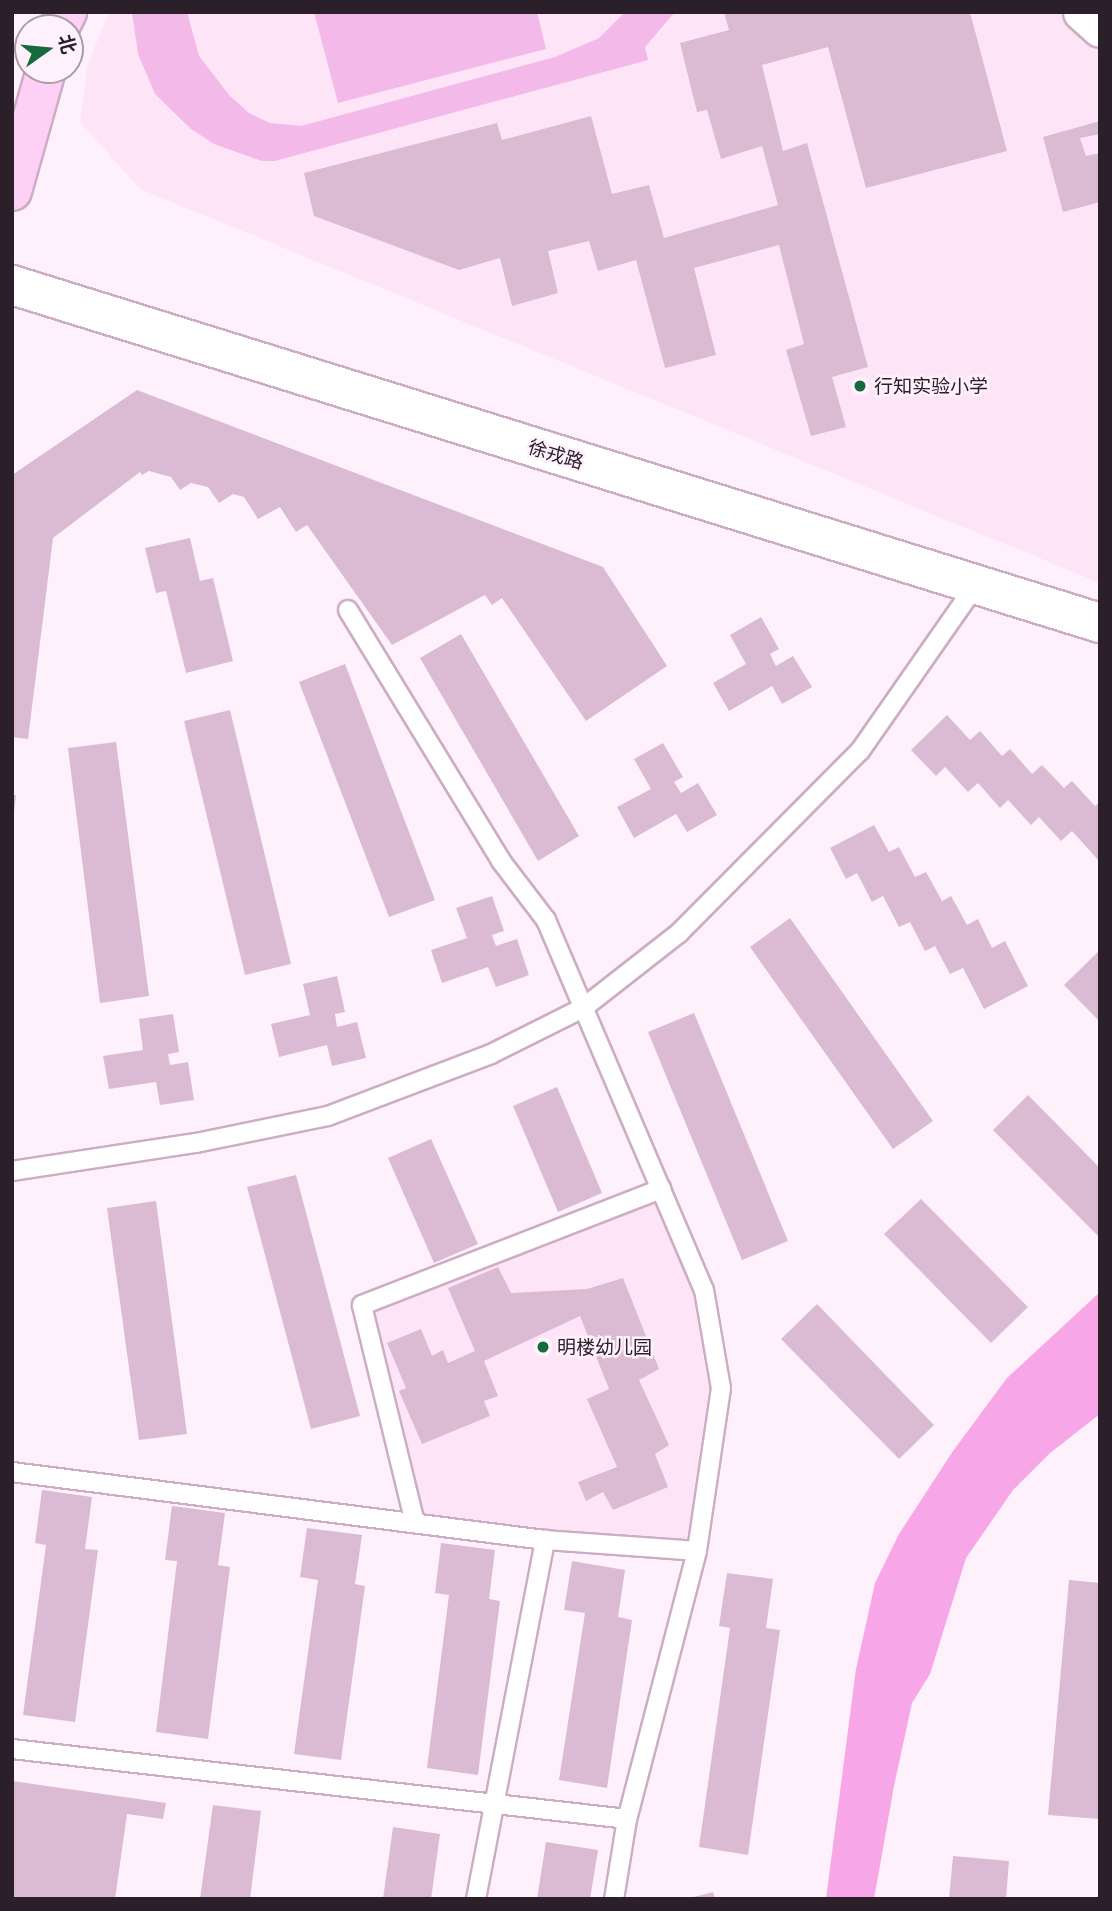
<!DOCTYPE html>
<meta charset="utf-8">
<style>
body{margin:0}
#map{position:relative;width:1112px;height:1911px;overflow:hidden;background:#fef1fb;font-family:Lato,"Noto Sans SC",sans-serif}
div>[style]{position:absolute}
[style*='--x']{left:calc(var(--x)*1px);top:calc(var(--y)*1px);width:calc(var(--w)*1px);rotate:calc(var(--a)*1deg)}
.built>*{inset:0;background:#fde5f7}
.green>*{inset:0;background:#f3b9e8}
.water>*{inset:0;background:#f7a6e8}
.building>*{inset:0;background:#dabbd3}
.roads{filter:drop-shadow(2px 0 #ccadc5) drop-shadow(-2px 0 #ccadc5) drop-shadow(0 2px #ccadc5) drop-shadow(0 -2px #ccadc5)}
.service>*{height:18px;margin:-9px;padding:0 9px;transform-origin:9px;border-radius:9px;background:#fff}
.minor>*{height:35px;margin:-17.5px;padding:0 17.5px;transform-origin:17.5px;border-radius:17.5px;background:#fff}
.tertiary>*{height:38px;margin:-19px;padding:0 19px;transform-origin:19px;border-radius:19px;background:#fff}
.primary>*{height:38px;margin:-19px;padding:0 19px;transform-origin:19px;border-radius:19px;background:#ffd0f6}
.dots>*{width:19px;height:19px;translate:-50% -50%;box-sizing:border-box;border:4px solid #fef1fb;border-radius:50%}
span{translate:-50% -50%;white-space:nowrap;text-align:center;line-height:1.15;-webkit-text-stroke:5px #fef1fb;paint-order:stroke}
.poi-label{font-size:19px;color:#2b2029}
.left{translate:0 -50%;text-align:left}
.street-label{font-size:19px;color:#2b2029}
.frame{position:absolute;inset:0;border:14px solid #2b2029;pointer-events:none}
.north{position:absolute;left:14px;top:14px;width:70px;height:70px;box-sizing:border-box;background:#fef1fb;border:2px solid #aa9da7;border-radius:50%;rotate:75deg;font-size:19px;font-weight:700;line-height:28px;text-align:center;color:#2b2029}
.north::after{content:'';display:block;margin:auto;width:24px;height:32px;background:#166a3b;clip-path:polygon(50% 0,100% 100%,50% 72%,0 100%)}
</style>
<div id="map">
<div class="built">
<div style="clip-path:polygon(109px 12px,1069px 12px,1100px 41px,1100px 583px,140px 189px,80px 122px,87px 66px)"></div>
<div style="clip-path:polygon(660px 1191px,701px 1290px,719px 1388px,694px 1549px,416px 1521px,364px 1306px)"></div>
</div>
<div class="green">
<div style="clip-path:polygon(132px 12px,187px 12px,199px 56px,230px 96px,249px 113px,270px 123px,301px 126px,555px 57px,599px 38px,625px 12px,675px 12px,645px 47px,648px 60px,275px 161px,262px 161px,214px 144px,191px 129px,155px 94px,138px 54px)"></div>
<div style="clip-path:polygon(314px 12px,537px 12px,546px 49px,338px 103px)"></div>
</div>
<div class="water">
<div style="clip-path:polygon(1100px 1292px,1100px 1414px,1050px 1453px,1013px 1490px,966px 1558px,930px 1674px,912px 1703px,894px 1786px,874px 1899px,826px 1899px,856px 1669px,875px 1583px,899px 1534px,953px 1451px,1007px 1378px)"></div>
</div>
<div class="building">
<div style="clip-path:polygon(724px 12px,967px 12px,971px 16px,1007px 151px,866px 188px,828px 47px,762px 65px,783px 151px,807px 143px,868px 367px,832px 377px,846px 427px,811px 436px,786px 350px,804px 344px,779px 245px,694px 268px,716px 355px,665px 368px,636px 260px,598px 271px,589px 241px,548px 251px,558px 293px,512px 306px,500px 258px,459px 270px,314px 216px,304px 173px,497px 123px,502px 140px,591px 116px,612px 194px,649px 185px,664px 238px,778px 205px,762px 146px,721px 159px,707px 110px,697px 112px,680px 43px,729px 30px)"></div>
<div style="clip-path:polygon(1100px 121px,1100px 134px,1080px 138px,1086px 156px,1100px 153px,1100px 202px,1063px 212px,1043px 137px)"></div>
<div style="clip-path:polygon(137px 390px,603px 567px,667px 666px,586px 721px,502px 598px,492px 605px,485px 595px,392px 645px,307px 525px,296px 532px,280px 507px,258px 519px,244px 497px,233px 494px,219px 503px,208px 487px,191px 483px,180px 490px,171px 477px,149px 471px,142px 475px,140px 472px,53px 538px,28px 739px,12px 737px,12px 475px)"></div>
<div style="clip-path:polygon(190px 538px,200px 581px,213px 578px,233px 661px,186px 673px,166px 591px,156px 593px,145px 548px)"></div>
<div style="clip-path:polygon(761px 617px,779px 649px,770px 654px,776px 666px,793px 656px,812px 687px,782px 704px,772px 686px,729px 711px,713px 683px,746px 664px,730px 635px)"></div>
<div style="clip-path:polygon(461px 634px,579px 836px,538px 861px,420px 658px)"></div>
<div style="clip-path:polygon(345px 664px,435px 900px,389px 917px,299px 682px)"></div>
<div style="clip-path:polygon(230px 710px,291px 964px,245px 975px,184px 721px)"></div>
<div style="clip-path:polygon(947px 715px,970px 740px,980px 731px,1002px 756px,1010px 749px,1032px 774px,1042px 765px,1064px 788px,1072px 781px,1095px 806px,1100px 802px,1100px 862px,1072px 831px,1061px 841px,1039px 817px,1031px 825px,1008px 800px,1000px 808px,978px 783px,968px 792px,945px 767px,936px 776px,911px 750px)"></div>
<div style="clip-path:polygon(116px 742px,149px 996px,100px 1003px,68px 748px)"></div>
<div style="clip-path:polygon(663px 743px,683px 777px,674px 782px,681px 793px,698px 783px,717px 815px,687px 832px,676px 814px,634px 838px,617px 807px,651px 789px,634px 759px)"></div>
<div style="clip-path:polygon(12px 795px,16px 795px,14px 812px,12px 812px)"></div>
<div style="clip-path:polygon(874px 825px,889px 852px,899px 847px,915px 877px,926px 872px,942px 901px,951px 896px,967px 925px,978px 919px,992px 948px,1005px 941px,1028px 986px,984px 1009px,963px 968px,950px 974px,935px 946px,925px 951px,910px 922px,899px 927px,883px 896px,872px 902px,857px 873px,846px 879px,830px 848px)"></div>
<div style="clip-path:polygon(492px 896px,504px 931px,492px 935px,496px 946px,517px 939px,529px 975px,496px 987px,488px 967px,442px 983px,431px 950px,467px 938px,456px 908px)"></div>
<div style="clip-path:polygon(790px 918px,933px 1121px,893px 1149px,750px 947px)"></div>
<div style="clip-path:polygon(1100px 950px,1100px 1022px,1064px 985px)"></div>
<div style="clip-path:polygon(337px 976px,345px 1012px,335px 1014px,337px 1027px,357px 1022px,366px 1058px,332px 1066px,327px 1045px,279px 1057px,271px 1024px,310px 1015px,303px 984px)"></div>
<div style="clip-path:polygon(694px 1013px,788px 1241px,742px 1260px,648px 1032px)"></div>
<div style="clip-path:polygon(173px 1014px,179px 1052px,168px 1054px,170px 1065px,188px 1062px,194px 1100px,160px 1105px,156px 1082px,109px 1089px,103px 1056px,143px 1050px,139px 1019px)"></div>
<div style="clip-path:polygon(557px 1087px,602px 1193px,558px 1212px,513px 1106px)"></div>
<div style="clip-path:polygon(1028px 1095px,1100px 1168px,1100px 1238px,993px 1130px)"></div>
<div style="clip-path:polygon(431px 1139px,478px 1244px,434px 1263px,388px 1158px)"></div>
<div style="clip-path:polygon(296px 1175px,360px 1416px,311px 1429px,247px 1187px)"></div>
<div style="clip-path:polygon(921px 1199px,1028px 1307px,991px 1343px,884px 1234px)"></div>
<div style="clip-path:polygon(156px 1201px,187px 1434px,139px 1440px,107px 1208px)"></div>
<div style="clip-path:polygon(498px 1267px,511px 1293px,587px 1289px,623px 1278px,659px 1369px,639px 1380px,669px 1445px,655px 1454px,668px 1487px,613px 1510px,603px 1492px,586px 1501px,578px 1482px,617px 1467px,587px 1399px,609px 1389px,580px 1316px,484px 1361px,498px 1396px,484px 1401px,490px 1416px,422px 1444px,399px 1391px,406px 1388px,387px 1343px,421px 1329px,432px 1356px,443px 1350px,448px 1363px,475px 1351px,448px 1288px)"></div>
<div style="clip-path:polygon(817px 1304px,934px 1425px,899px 1459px,781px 1339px)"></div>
<div style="clip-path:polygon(42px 1490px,92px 1497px,85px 1549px,98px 1550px,75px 1722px,23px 1715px,46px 1545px,35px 1543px)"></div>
<div style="clip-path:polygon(172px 1506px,225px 1513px,218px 1565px,230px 1567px,208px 1739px,156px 1732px,177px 1561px,165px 1560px)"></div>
<div style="clip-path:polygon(307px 1528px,362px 1535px,355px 1584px,365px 1586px,341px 1760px,294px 1754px,318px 1580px,300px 1577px)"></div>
<div style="clip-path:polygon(441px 1543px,495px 1550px,489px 1599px,500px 1601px,478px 1775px,427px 1768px,449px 1595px,435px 1593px)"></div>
<div style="clip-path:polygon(572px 1561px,625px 1570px,618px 1617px,632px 1620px,607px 1788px,559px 1780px,585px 1613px,564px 1610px)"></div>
<div style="clip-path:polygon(727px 1573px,773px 1579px,766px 1628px,780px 1630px,748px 1855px,699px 1847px,730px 1628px,719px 1626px)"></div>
<div style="clip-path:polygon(1069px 1580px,1100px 1583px,1100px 1819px,1048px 1815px)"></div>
<div style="clip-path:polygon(12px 1781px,166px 1803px,163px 1819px,127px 1814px,115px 1899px,12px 1899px)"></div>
<div style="clip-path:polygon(213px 1805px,261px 1811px,250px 1899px,200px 1899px)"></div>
<div style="clip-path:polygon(393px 1827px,440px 1834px,431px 1899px,383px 1899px)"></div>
<div style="clip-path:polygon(546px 1842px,598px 1850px,590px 1899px,537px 1899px)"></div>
<div style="clip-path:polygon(953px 1856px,1009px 1861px,1006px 1899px,949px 1899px)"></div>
<div style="clip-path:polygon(713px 1892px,715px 1899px,690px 1899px,690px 1898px)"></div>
</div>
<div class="roads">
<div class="service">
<div style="--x:348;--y:610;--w:294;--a:58.6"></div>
<div style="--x:501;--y:861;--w:74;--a:52.7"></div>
<div style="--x:546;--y:920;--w:402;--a:66.9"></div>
<div style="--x:704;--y:1290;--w:99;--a:80.2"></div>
<div style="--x:721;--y:1388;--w:165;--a:98.4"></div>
<div style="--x:697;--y:1551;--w:277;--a:104.6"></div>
<div style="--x:627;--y:1819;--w:81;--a:99.2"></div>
<div style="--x:12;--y:1171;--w:186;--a:-8.7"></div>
<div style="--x:196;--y:1143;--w:135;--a:-11.6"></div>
<div style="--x:328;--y:1116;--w:174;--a:-20.8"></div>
<div style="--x:491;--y:1054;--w:103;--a:-26.6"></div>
<div style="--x:583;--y:1008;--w:122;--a:-38"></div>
<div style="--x:679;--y:933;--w:257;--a:-45.2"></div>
<div style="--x:860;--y:751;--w:203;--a:-55.1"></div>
<div style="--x:12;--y:1472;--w:537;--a:7.27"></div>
<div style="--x:545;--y:1540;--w:152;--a:4.1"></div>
<div style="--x:415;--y:1523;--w:224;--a:-103.7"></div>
<div style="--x:362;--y:1305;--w:321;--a:-21.2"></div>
<div style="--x:12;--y:1749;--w:619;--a:6.49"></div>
<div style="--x:476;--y:1899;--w:366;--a:-79.1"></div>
</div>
<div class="minor">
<div style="--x:1081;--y:12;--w:25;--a:42"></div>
</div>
<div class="tertiary">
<div style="--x:12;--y:285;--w:1139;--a:17.26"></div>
</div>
<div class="primary">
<div style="--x:59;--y:28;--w:18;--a:-63"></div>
<div style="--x:12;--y:191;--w:126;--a:-74.3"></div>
</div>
</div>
<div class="dots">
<div style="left:860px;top:386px;background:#166a3b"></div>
<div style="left:543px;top:1347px;background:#166a3b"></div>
</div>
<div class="poi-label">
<span class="left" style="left:874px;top:386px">行知实验小学</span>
<span class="left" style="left:557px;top:1347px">明楼幼儿园</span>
</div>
<div class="street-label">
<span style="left:556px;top:454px;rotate:17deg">徐戎路</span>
</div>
<div class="frame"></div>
<div class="north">北</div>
</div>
